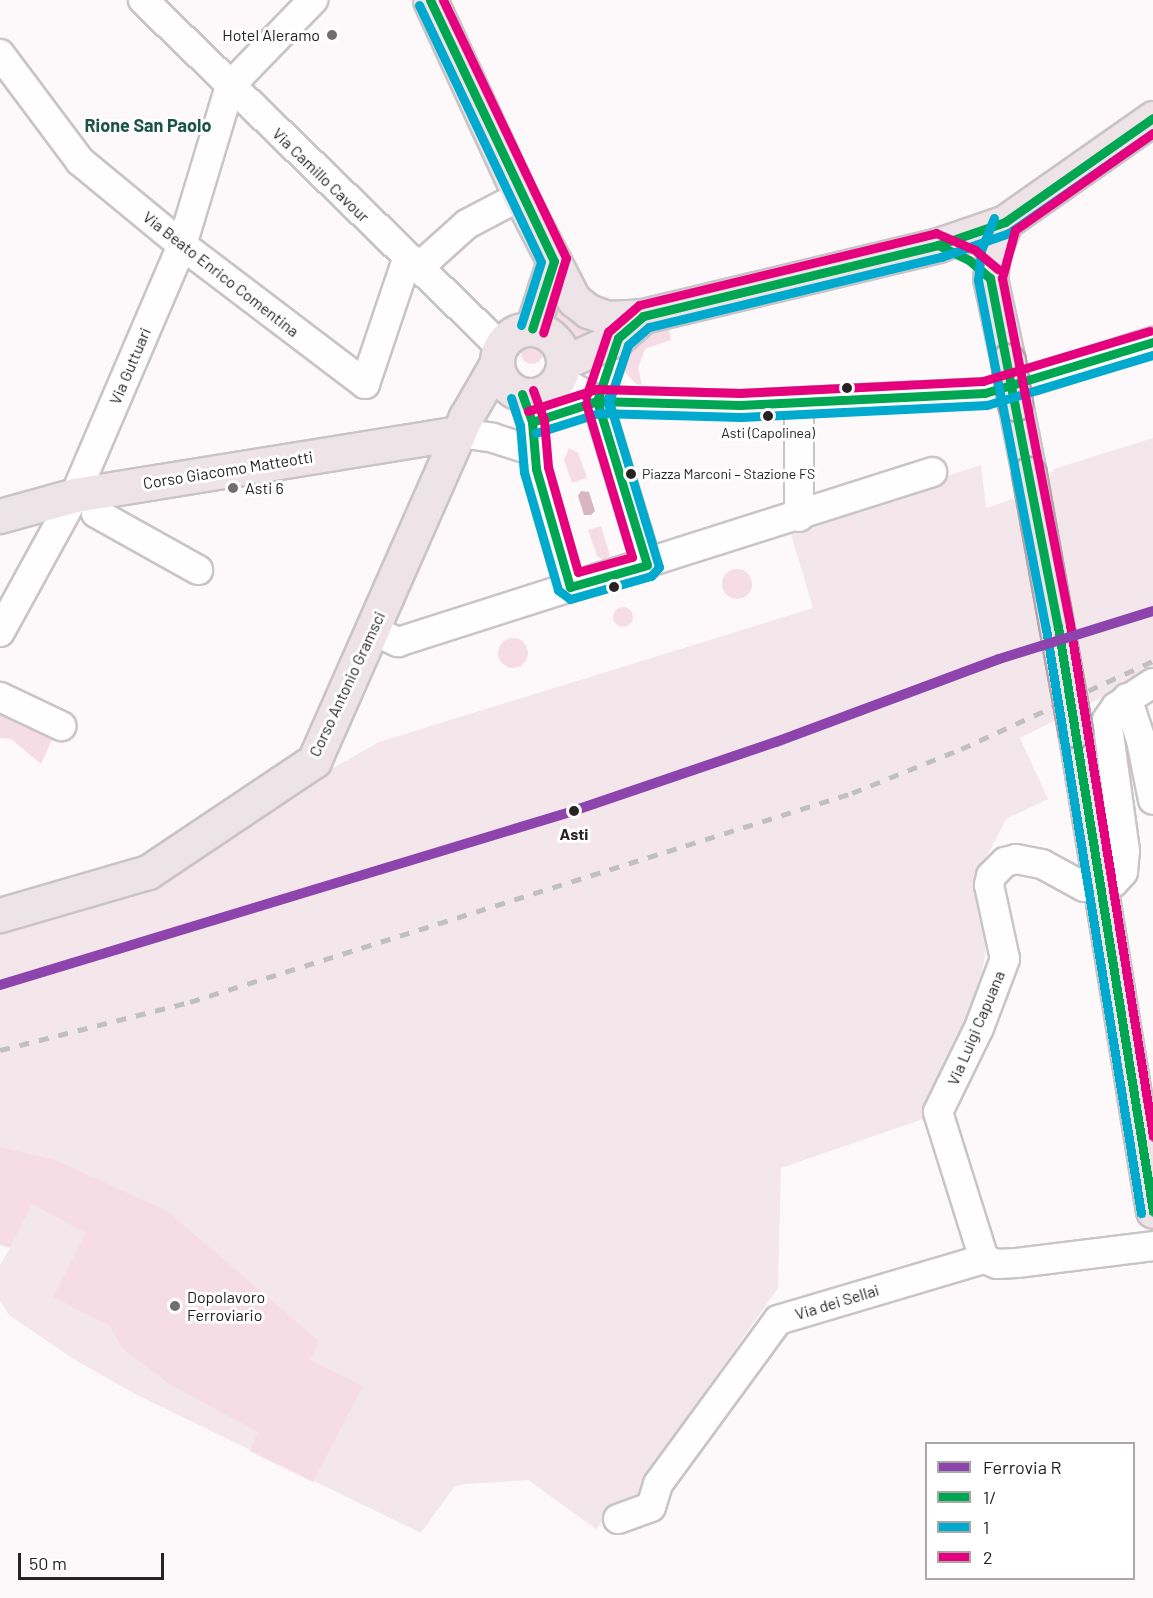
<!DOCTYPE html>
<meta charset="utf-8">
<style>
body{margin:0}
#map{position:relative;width:1153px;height:1598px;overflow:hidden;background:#fdf8fa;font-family:Barlow,sans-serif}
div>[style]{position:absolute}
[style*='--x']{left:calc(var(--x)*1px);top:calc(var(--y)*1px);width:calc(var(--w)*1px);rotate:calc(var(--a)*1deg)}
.built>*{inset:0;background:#f3e7eb}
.green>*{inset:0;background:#f6dde5}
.round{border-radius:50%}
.water>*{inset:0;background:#d8b6c1}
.roads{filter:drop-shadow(2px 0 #c9c4c6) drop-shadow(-2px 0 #c9c4c6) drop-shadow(0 2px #c9c4c6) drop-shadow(0 -2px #c9c4c6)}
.minor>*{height:28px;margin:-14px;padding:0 14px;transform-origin:14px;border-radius:14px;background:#fffefe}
.major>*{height:33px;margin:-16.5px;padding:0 16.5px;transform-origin:16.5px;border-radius:16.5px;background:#eee3e7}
.major>.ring{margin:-16.5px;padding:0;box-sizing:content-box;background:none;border:33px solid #eee3e7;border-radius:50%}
.rail>*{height:4.5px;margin-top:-2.25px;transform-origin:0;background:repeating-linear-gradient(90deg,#c1c0c0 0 10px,transparent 0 20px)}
.bridges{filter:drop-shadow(2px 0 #b6a3ab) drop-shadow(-2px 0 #b6a3ab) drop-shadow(0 2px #b6a3ab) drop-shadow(0 -2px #b6a3ab)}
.major-bridge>*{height:33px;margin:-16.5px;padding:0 16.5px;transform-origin:16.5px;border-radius:16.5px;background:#eee3e7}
.bus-1>*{height:9px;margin:-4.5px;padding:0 4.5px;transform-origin:4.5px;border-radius:4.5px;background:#00a651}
.bus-2>*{height:9px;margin:-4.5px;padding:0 4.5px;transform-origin:4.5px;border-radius:4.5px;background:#00a9ce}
.bus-3>*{height:9px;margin:-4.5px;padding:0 4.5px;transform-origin:4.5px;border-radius:4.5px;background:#e5007d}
.rail-1>*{height:10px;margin:-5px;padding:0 5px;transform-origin:5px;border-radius:5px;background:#8e44ad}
.dots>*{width:16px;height:16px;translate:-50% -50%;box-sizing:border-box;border:3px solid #fff;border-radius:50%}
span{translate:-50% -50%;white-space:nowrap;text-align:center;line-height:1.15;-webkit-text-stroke:6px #fff;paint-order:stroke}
.bus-label{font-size:14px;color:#272324}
.left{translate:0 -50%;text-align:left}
.poi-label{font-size:16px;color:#272324}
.right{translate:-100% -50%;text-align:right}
.street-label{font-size:16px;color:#272324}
.stop-label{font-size:16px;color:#272324;font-weight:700}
.neighbourhood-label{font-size:18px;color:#1c5348;font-weight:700}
.legend{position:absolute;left:925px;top:1442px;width:210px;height:138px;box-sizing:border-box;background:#fff;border:2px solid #a9a7a7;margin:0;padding:8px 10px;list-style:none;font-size:18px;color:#272324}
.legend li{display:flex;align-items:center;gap:12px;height:30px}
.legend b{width:30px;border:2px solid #a9a7a7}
.scale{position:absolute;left:18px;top:1553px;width:146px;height:27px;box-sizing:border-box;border:3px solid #272324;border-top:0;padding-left:8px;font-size:18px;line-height:21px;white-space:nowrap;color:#272324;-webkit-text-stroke:4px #fff;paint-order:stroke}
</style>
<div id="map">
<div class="built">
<div style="clip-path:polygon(1153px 438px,1153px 672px,1020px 738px,1048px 799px,1006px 819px,980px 870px,978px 909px,986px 950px,979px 990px,928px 1109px,929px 1117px,781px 1168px,778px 1288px,650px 1470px,646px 1494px,614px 1509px,596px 1529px,528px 1480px,464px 1484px,454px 1487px,421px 1533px,137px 1395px,75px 1360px,9px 1315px,0 1301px,0 1265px,10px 1248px,0 1245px,0 928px,265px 807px,379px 742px,813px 608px,789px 527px,981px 465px,986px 508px,1040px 490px,1054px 469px)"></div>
</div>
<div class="green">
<div style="clip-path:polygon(555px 301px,566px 318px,598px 330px,575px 340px,568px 327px,549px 311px)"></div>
<div style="clip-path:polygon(668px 323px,671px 340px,645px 349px,638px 368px,642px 385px,636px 384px,625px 372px,622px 361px,627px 341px)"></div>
<div class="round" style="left:521px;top:342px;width:22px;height:22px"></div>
<div style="clip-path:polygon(569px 448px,578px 453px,587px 478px,572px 483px,564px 460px)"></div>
<div style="clip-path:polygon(601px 526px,610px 555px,604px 560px,597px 556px,588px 530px)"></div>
<div class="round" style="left:722px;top:569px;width:30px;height:30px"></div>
<div class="round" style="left:613px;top:607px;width:20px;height:20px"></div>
<div class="round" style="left:498px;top:638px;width:30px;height:30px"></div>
<div style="clip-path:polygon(0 706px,55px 733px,41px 764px,11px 739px,0 738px)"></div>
<div style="clip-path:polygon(0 1147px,55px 1160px,167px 1211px,319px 1341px,310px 1360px,363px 1386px,313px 1482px,250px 1451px,258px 1432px,171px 1385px,122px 1348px,110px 1326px,53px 1297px,86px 1233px,32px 1204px,10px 1247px,0 1245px)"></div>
</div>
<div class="water">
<div style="clip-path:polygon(581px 491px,589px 492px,595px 511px,591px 515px,584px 515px,578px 496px)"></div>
</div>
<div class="roads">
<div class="minor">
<div style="--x:143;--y:0;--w:499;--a:44.1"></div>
<div style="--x:0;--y:54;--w:134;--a:53.2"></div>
<div style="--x:80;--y:161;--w:132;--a:39.5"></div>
<div style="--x:182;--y:245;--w:230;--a:37.2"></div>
<div style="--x:365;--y:384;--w:132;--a:-71.4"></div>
<div style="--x:417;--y:269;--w:67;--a:-42"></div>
<div style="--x:467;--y:224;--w:60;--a:-27.8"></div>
<div style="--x:558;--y:379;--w:45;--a:29.4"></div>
<div style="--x:597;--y:401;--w:171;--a:73"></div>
<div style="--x:1033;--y:380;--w:126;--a:-17.6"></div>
<div style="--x:522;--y:394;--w:30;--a:70"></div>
<div style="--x:532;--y:422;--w:47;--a:85.1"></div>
<div style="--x:536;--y:469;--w:123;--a:73.9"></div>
<div style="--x:570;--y:587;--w:380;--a:-17.6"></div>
<div style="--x:532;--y:422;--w:68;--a:-17.9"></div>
<div style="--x:597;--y:401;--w:143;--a:1.6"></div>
<div style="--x:740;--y:405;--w:245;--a:-2.8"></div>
<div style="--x:459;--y:433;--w:34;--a:8"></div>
<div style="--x:493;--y:438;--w:43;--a:17.6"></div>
<div style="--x:93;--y:491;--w:22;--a:82"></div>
<div style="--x:96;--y:513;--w:117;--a:29.2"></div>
<div style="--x:799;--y:517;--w:114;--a:-90"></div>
<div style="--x:372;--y:630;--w:29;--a:25"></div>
<div style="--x:398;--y:642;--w:181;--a:-17.7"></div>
<div style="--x:0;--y:632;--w:156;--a:-61.3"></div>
<div style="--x:75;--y:495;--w:272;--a:-66.8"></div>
<div style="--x:182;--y:245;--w:166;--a:-73.2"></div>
<div style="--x:230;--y:86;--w:120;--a:-46"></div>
<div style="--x:0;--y:697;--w:68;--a:25.4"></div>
<div style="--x:1127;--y:698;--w:44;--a:71.6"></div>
<div style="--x:1141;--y:740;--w:61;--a:78.7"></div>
<div style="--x:984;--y:1259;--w:154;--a:-107.4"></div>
<div style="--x:938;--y:1112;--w:93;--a:-64"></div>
<div style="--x:979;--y:1028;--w:74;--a:-69.4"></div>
<div style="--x:1005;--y:959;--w:76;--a:-102.2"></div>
<div style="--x:989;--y:885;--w:9;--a:-77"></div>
<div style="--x:991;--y:876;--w:20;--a:-45"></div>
<div style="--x:1005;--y:862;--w:11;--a:-15"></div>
<div style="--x:1016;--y:859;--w:26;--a:11"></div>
<div style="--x:1042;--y:864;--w:48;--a:28.7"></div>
<div style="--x:1084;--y:887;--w:30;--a:-9"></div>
<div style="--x:1114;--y:882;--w:13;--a:-48"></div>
<div style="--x:1123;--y:872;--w:21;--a:-85"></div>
<div style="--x:1125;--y:851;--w:132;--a:-97.8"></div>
<div style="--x:1107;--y:720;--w:16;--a:-55"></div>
<div style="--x:1116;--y:707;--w:44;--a:-33"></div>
<div style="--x:618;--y:1519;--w:35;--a:-20"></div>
<div style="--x:651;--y:1507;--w:24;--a:-73"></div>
<div style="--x:658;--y:1484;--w:203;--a:-53.8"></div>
<div style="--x:778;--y:1320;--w:215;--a:-16.5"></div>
<div style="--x:984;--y:1259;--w:14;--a:21"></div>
<div style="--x:997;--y:1264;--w:20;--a:-3"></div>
<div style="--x:1017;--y:1263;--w:137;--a:-7.1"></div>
</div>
<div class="major">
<div style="--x:430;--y:0;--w:216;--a:65.3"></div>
<div style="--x:520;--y:196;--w:117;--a:62.6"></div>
<div style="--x:574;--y:300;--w:18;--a:38"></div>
<div style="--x:588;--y:311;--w:20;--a:20"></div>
<div style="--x:607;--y:318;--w:36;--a:-3"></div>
<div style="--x:643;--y:316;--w:303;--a:-13.5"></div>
<div style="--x:938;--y:245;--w:71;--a:-18.9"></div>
<div style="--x:1005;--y:222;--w:181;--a:-35.1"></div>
<div style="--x:1005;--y:222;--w:34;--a:111"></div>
<div style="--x:993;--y:254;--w:24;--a:97"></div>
<div style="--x:990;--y:278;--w:85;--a:77.8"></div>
<div style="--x:532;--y:329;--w:71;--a:-72.1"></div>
<div class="ring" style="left:497px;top:329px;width:33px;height:33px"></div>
<div style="--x:563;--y:363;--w:60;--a:-24.4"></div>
<div style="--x:618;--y:338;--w:33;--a:-41"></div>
<div style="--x:1015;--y:403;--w:72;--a:78.8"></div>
<div style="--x:0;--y:516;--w:78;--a:-15.6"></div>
<div style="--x:75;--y:495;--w:389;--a:-9.2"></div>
<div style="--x:1075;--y:730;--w:487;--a:80.8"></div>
<div style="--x:0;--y:915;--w:154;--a:-16.2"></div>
<div style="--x:148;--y:872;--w:200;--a:-33.8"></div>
<div style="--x:314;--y:761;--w:376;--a:-66.2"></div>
<div style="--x:466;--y:417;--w:62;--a:-60.1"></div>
</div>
</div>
<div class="rail">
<div style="--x:0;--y:1050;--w:196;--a:-14.2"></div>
<div style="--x:190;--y:1002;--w:694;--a:-17.52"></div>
<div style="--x:852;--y:793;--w:118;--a:-22"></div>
<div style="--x:961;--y:749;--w:211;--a:-24.6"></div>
</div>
<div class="bridges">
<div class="major-bridge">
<div style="--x:1008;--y:361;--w:43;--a:80.5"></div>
<div style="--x:1029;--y:474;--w:260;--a:79.8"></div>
</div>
</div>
<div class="bus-1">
<div style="--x:430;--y:0;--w:289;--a:64.6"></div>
<div style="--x:554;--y:261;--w:71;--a:107.9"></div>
<div style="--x:938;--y:245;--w:34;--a:26"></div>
<div style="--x:969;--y:260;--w:28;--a:41"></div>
<div style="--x:990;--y:278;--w:356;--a:79"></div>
<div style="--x:1058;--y:627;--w:592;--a:80.76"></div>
<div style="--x:522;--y:394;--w:30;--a:70"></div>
<div style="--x:532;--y:422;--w:47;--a:85.1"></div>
<div style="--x:536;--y:469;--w:123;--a:73.9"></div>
<div style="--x:570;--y:587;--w:80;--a:-15.9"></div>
<div style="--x:597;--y:401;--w:66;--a:-71.6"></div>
<div style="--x:618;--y:338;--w:33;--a:-41"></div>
<div style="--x:643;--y:316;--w:303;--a:-13.5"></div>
<div style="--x:938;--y:245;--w:71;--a:-18.9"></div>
<div style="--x:1005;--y:222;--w:181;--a:-35.1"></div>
<div style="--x:597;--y:401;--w:171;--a:73"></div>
<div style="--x:532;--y:422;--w:68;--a:-17.9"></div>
<div style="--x:597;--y:401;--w:143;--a:1.6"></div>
<div style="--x:740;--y:405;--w:245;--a:-2.8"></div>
<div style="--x:985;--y:393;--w:176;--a:-16.9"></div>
</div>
<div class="bus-2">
<div style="--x:419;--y:5;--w:284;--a:64.6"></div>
<div style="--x:541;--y:262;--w:66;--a:107.6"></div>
<div style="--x:994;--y:218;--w:35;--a:112"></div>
<div style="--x:981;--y:251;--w:29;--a:96"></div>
<div style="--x:978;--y:280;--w:356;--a:79"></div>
<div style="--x:1046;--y:629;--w:592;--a:80.76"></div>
<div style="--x:511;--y:398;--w:28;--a:72"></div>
<div style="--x:520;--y:425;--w:47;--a:85.1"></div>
<div style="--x:524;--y:472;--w:123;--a:73.9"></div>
<div style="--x:558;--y:590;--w:15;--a:37"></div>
<div style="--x:570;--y:599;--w:84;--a:-15.9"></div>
<div style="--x:651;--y:576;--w:12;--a:-48"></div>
<div style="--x:659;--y:567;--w:177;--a:-106.8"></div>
<div style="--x:608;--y:405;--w:63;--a:-71.6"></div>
<div style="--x:628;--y:345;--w:28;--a:-41"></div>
<div style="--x:649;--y:327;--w:300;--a:-13.5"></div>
<div style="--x:941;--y:257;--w:72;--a:-19.4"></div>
<div style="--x:1009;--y:233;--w:175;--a:-34.8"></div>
<div style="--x:536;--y:433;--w:66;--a:-17.6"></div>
<div style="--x:599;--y:413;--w:142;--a:1.6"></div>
<div style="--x:741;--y:417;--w:246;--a:-2.8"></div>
<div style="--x:987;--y:405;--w:173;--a:-16.8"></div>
</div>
<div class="bus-3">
<div style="--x:443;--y:0;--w:286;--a:64.5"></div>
<div style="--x:566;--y:258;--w:78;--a:107"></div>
<div style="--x:1153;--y:133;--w:169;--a:144.9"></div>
<div style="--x:1015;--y:230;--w:50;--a:105.2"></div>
<div style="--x:1002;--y:278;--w:354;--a:78.9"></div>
<div style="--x:1070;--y:625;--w:518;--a:80.77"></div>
<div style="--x:533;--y:390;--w:32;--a:70"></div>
<div style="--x:544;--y:420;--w:47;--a:85.1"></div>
<div style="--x:548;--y:467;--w:109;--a:74.1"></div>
<div style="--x:578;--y:572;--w:56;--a:-15.5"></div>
<div style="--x:632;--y:557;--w:160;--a:-106.7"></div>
<div style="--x:586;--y:397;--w:69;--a:-71.3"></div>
<div style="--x:608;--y:332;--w:41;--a:-41.1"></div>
<div style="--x:639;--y:305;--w:306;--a:-13.6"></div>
<div style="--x:936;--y:233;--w:43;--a:23.6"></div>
<div style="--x:975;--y:250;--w:30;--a:40"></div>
<div style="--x:528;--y:411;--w:71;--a:-17.9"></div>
<div style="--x:596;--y:389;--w:144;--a:1.6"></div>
<div style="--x:740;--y:393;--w:243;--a:-2.8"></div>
<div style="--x:983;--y:381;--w:174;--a:-16.7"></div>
</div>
<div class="rail-1">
<div style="--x:0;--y:985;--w:596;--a:-16.88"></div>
<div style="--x:570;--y:812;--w:218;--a:-18.8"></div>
<div style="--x:776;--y:742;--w:238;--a:-20.4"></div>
<div style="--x:999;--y:659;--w:161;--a:-17.3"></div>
</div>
<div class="dots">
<div style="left:332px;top:35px;background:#726e6f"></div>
<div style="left:847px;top:388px;background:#272324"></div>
<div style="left:768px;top:416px;background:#272324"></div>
<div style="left:631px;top:474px;background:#272324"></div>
<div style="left:233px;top:488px;background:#726e6f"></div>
<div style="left:614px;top:587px;background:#272324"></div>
<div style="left:574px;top:811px;background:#272324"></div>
<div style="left:175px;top:1306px;background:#726e6f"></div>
</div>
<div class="bus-label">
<span style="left:768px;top:433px">Asti (Capolinea)</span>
<span class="left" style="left:642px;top:474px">Piazza Marconi – Stazione FS</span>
</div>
<div class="poi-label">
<span class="right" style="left:320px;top:35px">Hotel Aleramo</span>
<span class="left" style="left:245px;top:488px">Asti 6</span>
<span class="left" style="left:187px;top:1306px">Dopolavoro<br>Ferroviario</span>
</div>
<div class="street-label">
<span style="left:321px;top:175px;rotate:44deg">Via Camillo Cavour</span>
<span style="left:221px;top:274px;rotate:38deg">Via Beato Enrico Comentina</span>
<span style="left:130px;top:366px;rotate:-67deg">Via Guttuari</span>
<span style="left:228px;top:470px;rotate:-9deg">Corso Giacomo Matteotti</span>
<span style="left:347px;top:684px;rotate:-65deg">Corso Antonio Gramsci</span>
<span style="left:976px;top:1028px;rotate:-67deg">Via Luigi Capuana</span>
<span style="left:837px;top:1302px;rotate:-17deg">Via dei Sellai</span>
</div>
<div class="stop-label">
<span style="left:574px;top:834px">Asti</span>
</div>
<div class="neighbourhood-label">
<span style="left:148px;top:125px">Rione San Paolo</span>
</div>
<ul class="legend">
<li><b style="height:8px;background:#8e44ad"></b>Ferrovia R</li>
<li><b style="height:8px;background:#00a651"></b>1/</li>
<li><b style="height:8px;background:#00a9ce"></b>1</li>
<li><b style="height:8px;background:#e5007d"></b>2</li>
</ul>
<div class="scale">50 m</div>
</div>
